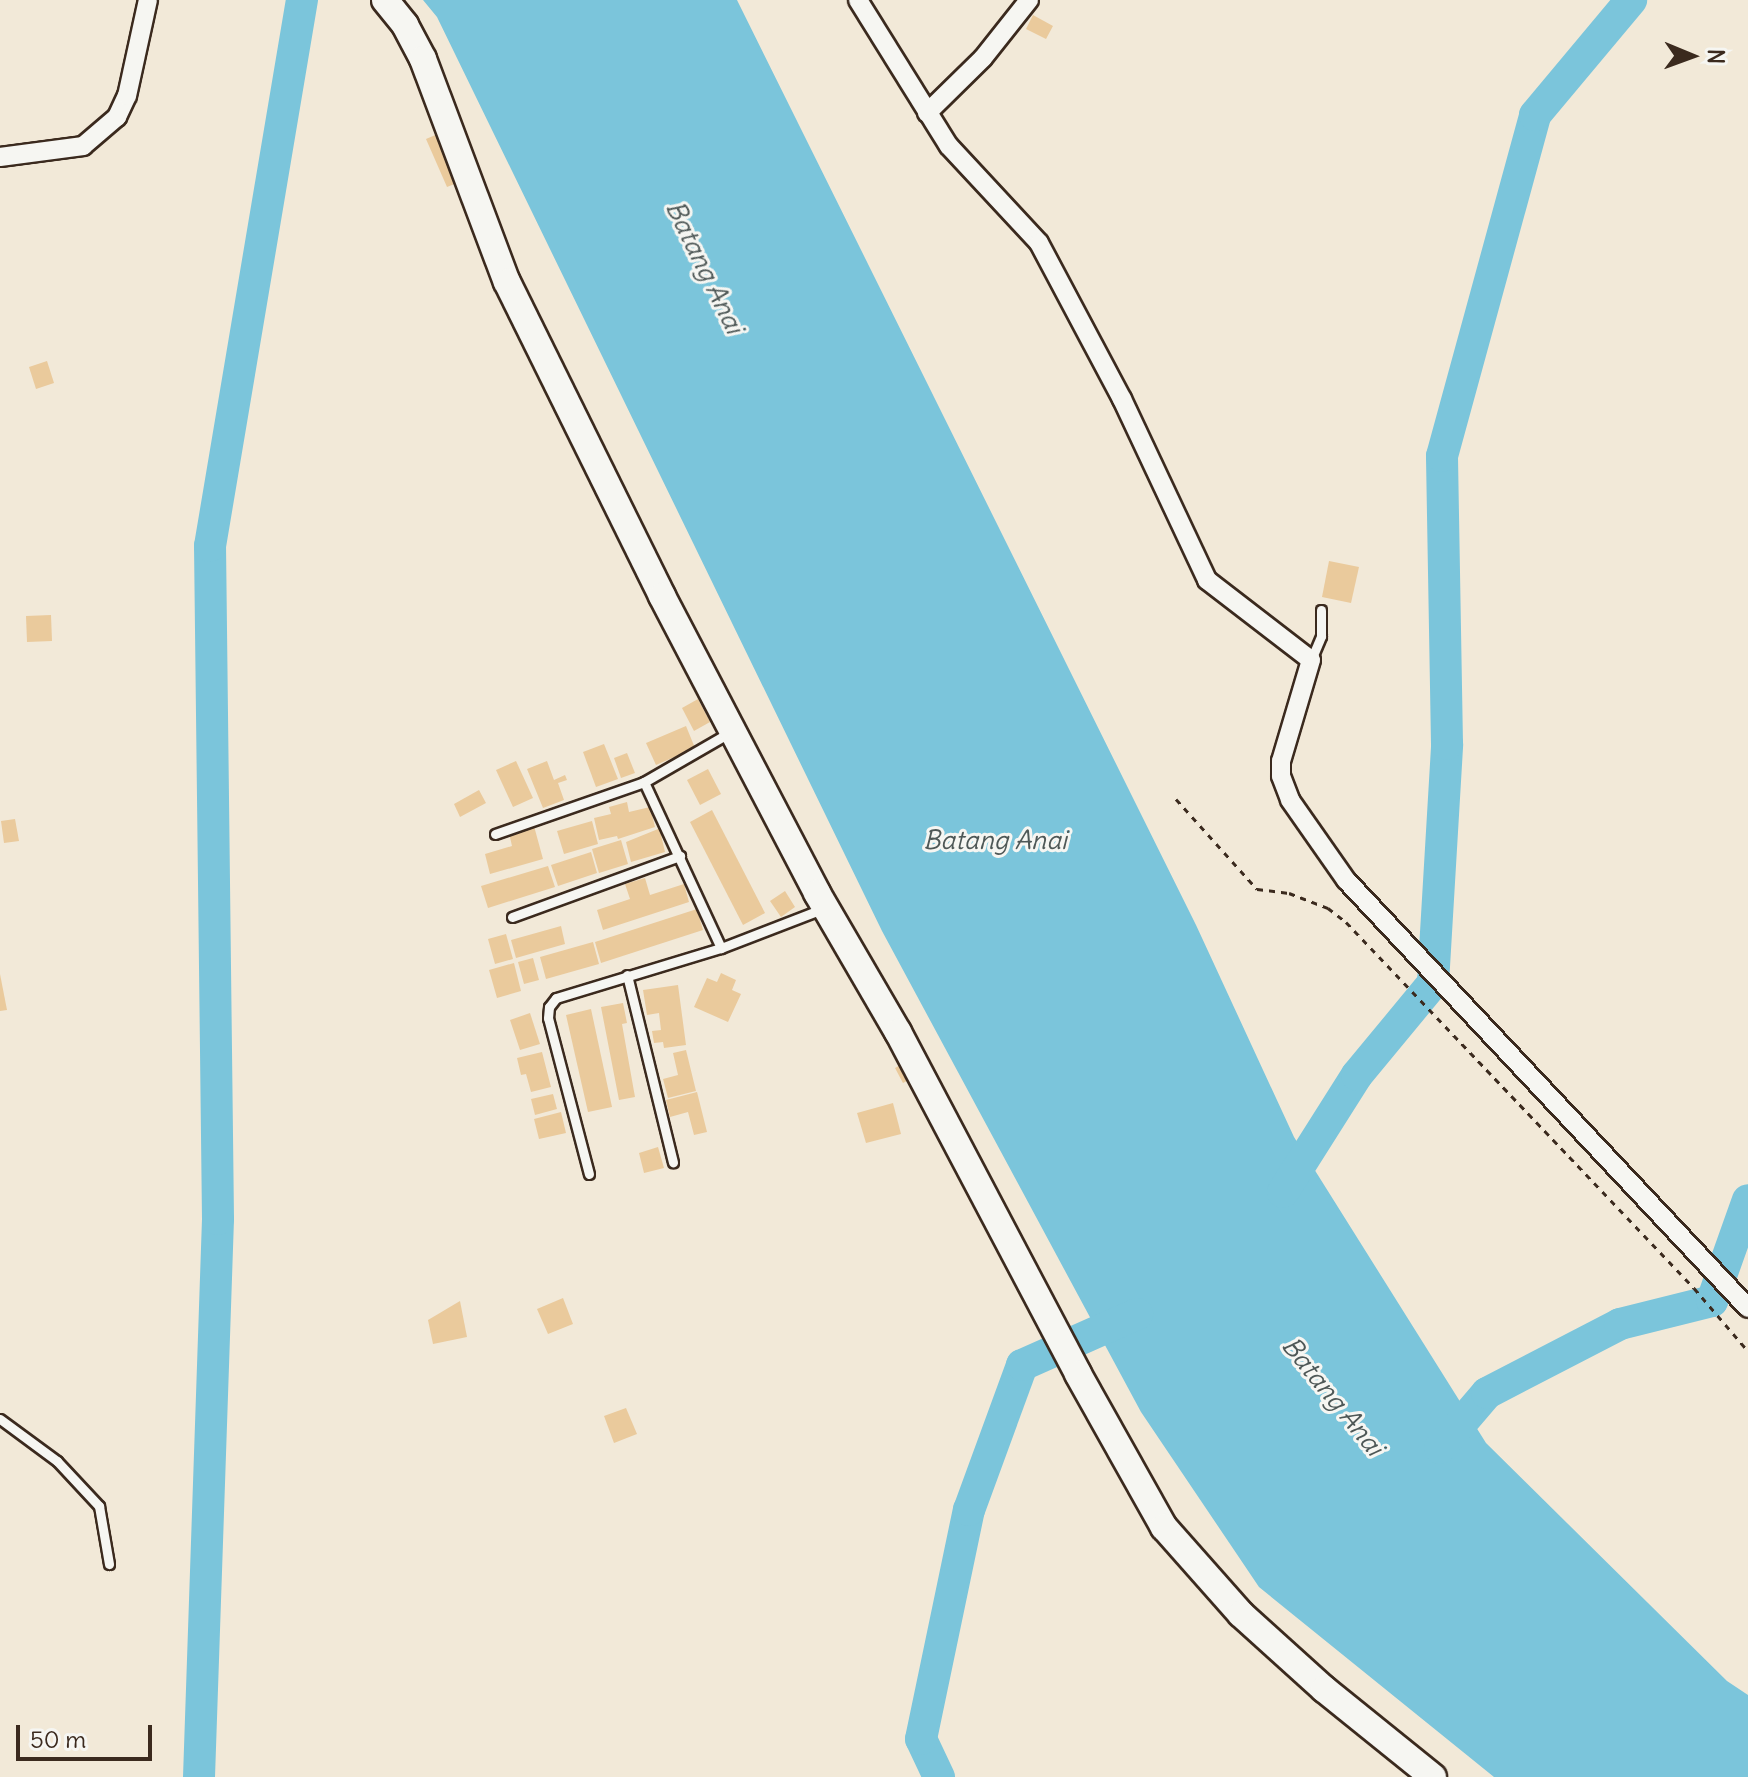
<!DOCTYPE html>
<style>
body{margin:0}
#map{position:relative;width:1748px;height:1777px;overflow:hidden;background:#f2e9d8;font-family:Delius,sans-serif}
div>[style]{position:absolute}
[style*='--x']{left:calc(var(--x)*1px);top:calc(var(--y)*1px);width:calc(var(--w)*1px);rotate:calc(var(--a)*1deg)}
.water>*{inset:0;background:#7bc5db}
.river>*{height:32px;margin:-16px;padding:0 16px;transform-origin:16px;border-radius:16px;background:#7bc5db}
.building>*{inset:0;background:#eaca9c}
.path>*{height:3px;margin-top:-1.5px;transform-origin:0;background:repeating-linear-gradient(90deg,#3b2a1e 0 6px,transparent 0 12px)}
.roads{filter:drop-shadow(2px 0 #3b2a1e) drop-shadow(-2px 0 #3b2a1e) drop-shadow(0 2px #3b2a1e) drop-shadow(0 -2px #3b2a1e)}
.lane>*{height:9px;margin:-4.5px;padding:0 4.5px;transform-origin:4.5px;border-radius:4.5px;background:#f6f6f2}
.street>*{height:18px;margin:-9px;padding:0 9px;transform-origin:9px;border-radius:9px;background:#f6f6f2}
.secondary>*{height:26px;margin:-13px;padding:0 13px;transform-origin:13px;border-radius:13px;background:#f6f6f2}
span{translate:-50% -50%;white-space:nowrap;text-align:center;line-height:1.15;-webkit-text-stroke:6px #f6f6f2;paint-order:stroke}
.water-label{font-size:26px;color:#4e5857;font-style:italic}
.north{position:absolute;left:1652px;top:16px;width:80px;height:80px;-webkit-text-stroke:6px #f6f6f2;paint-order:stroke;rotate:91deg;font-size:22px;font-weight:700;line-height:32px;text-align:center;color:#3b2a1e}
.north::after{content:'';display:block;margin:auto;width:28px;height:36px;background:#3b2a1e;clip-path:polygon(50% 0,100% 100%,50% 72%,0 100%)}
.scale{position:absolute;left:16px;top:1725px;width:136px;height:36px;box-sizing:border-box;border:4px solid #3b2a1e;border-top:0;padding-left:10px;font-size:24px;line-height:28px;white-space:nowrap;color:#3b2a1e;-webkit-text-stroke:6px #f6f6f2;paint-order:stroke}
</style>
<div id="map">
<div class="water">
<div style="clip-path:polygon(423px 0,737px 0,1196px 925px,1294px 1137px,1486px 1443px,1727px 1681px,1748px 1695px,1748px 1777px,1494px 1777px,1259px 1587px,1141px 1412px,882px 931px,437px 17px)"></div>
</div>
<div class="river">
<div style="--x:1283;--y:1192;--w:138;--a:-57.7"></div>
<div style="--x:1357;--y:1075;--w:119;--a:-50.4"></div>
<div style="--x:1433;--y:983;--w:239;--a:-86.6"></div>
<div style="--x:1447;--y:744;--w:288;--a:-91"></div>
<div style="--x:1442;--y:456;--w:353;--a:-74.7"></div>
<div style="--x:1535;--y:115;--w:150;--a:-50.1"></div>
<div style="--x:1440;--y:1448;--w:72;--a:-49.5"></div>
<div style="--x:1487;--y:1393;--w:150;--a:-27.4"></div>
<div style="--x:1620;--y:1324;--w:95;--a:-14"></div>
<div style="--x:1712;--y:1301;--w:107;--a:-70.4"></div>
<div style="--x:199;--y:1777;--w:558;--a:-88.05"></div>
<div style="--x:218;--y:1219;--w:673;--a:-90.68"></div>
<div style="--x:210;--y:546;--w:554;--a:-80.44"></div>
<div style="--x:939;--y:1777;--w:42;--a:-115.3"></div>
<div style="--x:921;--y:1739;--w:234;--a:-78.2"></div>
<div style="--x:969;--y:1510;--w:154;--a:-69.9"></div>
<div style="--x:1022;--y:1365;--w:126;--a:-23.9"></div>
</div>
<div class="building">
<div style="clip-path:polygon(1033px 15px,1053px 26px,1046px 39px,1026px 29px)"></div>
<div style="clip-path:polygon(440px 133px,462px 181px,447px 187px,426px 139px)"></div>
<div style="clip-path:polygon(47px 361px,54px 383px,36px 389px,29px 367px)"></div>
<div style="clip-path:polygon(1329px 561px,1359px 567px,1351px 603px,1322px 597px)"></div>
<div style="clip-path:polygon(51px 615px,52px 641px,27px 642px,26px 616px)"></div>
<div style="clip-path:polygon(698px 699px,710px 722px,694px 731px,682px 708px)"></div>
<div style="clip-path:polygon(686px 726px,695px 748px,656px 765px,646px 743px)"></div>
<div style="clip-path:polygon(604px 744px,618px 779px,596px 787px,583px 752px)"></div>
<div style="clip-path:polygon(627px 753px,635px 773px,621px 778px,614px 758px)"></div>
<div style="clip-path:polygon(516px 761px,533px 798px,513px 807px,496px 770px)"></div>
<div style="clip-path:polygon(547px 761px,554px 780px,565px 775px,567px 780px,558px 783px,564px 800px,543px 808px,527px 769px)"></div>
<div style="clip-path:polygon(708px 769px,721px 794px,700px 805px,687px 780px)"></div>
<div style="clip-path:polygon(479px 790px,486px 803px,460px 817px,454px 804px)"></div>
<div style="clip-path:polygon(627px 802px,629px 812px,650px 807px,655px 827px,618px 839px,617px 836px,599px 840px,594px 818px,611px 814px,609px 807px)"></div>
<div style="clip-path:polygon(712px 810px,765px 913px,743px 925px,690px 822px)"></div>
<div style="clip-path:polygon(15px 819px,19px 841px,4px 843px,1px 821px)"></div>
<div style="clip-path:polygon(592px 821px,598px 844px,564px 854px,557px 831px)"></div>
<div style="clip-path:polygon(534px 826px,543px 859px,490px 874px,485px 854px,512px 846px,509px 833px)"></div>
<div style="clip-path:polygon(663px 827px,665px 834px,661px 835px,665px 852px,631px 862px,626px 842px)"></div>
<div style="clip-path:polygon(621px 840px,628px 864px,599px 873px,592px 849px)"></div>
<div style="clip-path:polygon(591px 852px,597px 873px,558px 886px,551px 865px)"></div>
<div style="clip-path:polygon(548px 866px,555px 887px,488px 908px,481px 886px)"></div>
<div style="clip-path:polygon(645px 878px,650px 895px,684px 884px,689px 902px,603px 930px,597px 910px,630px 899px,625px 884px)"></div>
<div style="clip-path:polygon(785px 891px,795px 907px,781px 917px,770px 901px)"></div>
<div style="clip-path:polygon(697px 909px,703px 930px,601px 963px,595px 942px)"></div>
<div style="clip-path:polygon(561px 926px,565px 944px,516px 958px,511px 940px)"></div>
<div style="clip-path:polygon(506px 934px,513px 959px,495px 964px,488px 939px)"></div>
<div style="clip-path:polygon(593px 942px,599px 964px,546px 979px,540px 957px)"></div>
<div style="clip-path:polygon(533px 958px,539px 980px,524px 984px,518px 962px)"></div>
<div style="clip-path:polygon(514px 963px,521px 991px,497px 998px,489px 970px)"></div>
<div style="clip-path:polygon(721px 973px,736px 980px,732px 990px,741px 994px,728px 1022px,694px 1007px,707px 978px,717px 982px)"></div>
<div style="clip-path:polygon(0 974px,7px 1010px,0 1011px)"></div>
<div style="clip-path:polygon(678px 985px,686px 1045px,664px 1048px,663px 1042px,654px 1043px,652px 1031px,661px 1030px,659px 1013px,647px 1015px,643px 990px)"></div>
<div style="clip-path:polygon(623px 1003px,627px 1023px,622px 1024px,635px 1097px,619px 1100px,601px 1007px)"></div>
<div style="clip-path:polygon(591px 1009px,612px 1107px,588px 1112px,566px 1015px)"></div>
<div style="clip-path:polygon(530px 1013px,540px 1044px,520px 1050px,510px 1020px)"></div>
<div style="clip-path:polygon(686px 1050px,696px 1091px,668px 1098px,663px 1079px,678px 1075px,673px 1053px)"></div>
<div style="clip-path:polygon(542px 1052px,551px 1087px,531px 1092px,526px 1074px,521px 1075px,517px 1058px)"></div>
<div style="clip-path:polygon(908px 1061px,916px 1076px,903px 1083px,895px 1068px)"></div>
<div style="clip-path:polygon(697px 1092px,707px 1132px,694px 1135px,688px 1112px,670px 1117px,666px 1100px)"></div>
<div style="clip-path:polygon(553px 1094px,557px 1109px,535px 1115px,531px 1099px)"></div>
<div style="clip-path:polygon(893px 1103px,901px 1134px,866px 1143px,857px 1113px)"></div>
<div style="clip-path:polygon(561px 1112px,566px 1133px,539px 1139px,534px 1119px)"></div>
<div style="clip-path:polygon(658px 1147px,664px 1168px,644px 1173px,639px 1153px)"></div>
<div style="clip-path:polygon(563px 1298px,573px 1324px,548px 1334px,537px 1309px)"></div>
<div style="clip-path:polygon(460px 1301px,467px 1337px,433px 1344px,428px 1320px)"></div>
<div style="clip-path:polygon(626px 1408px,637px 1434px,614px 1443px,604px 1416px)"></div>
</div>
<div class="path">
<div style="--x:1176;--y:799;--w:121;--a:48"></div>
<div style="--x:1257;--y:889;--w:32;--a:7"></div>
<div style="--x:1289;--y:893;--w:42;--a:21"></div>
<div style="--x:1328;--y:908;--w:23;--a:38"></div>
<div style="--x:1346;--y:922;--w:505;--a:46.44"></div>
<div style="--x:1694;--y:1288;--w:83;--a:49.4"></div>
</div>
<div class="roads">
<div class="lane">
<div style="--x:1311;--y:660;--w:26;--a:-67"></div>
<div style="--x:1321;--y:636;--w:26;--a:-90"></div>
<div style="--x:644;--y:782;--w:183;--a:65.1"></div>
<div style="--x:495;--y:834;--w:158;--a:-19.2"></div>
<div style="--x:644;--y:782;--w:98;--a:-30"></div>
<div style="--x:512;--y:917;--w:179;--a:-20"></div>
<div style="--x:627;--y:975;--w:193;--a:76.2"></div>
<div style="--x:589;--y:1174;--w:161;--a:-104.7"></div>
<div style="--x:548;--y:1018;--w:11;--a:-85"></div>
<div style="--x:549;--y:1007;--w:11;--a:-52"></div>
<div style="--x:556;--y:998;--w:172;--a:-16.9"></div>
<div style="--x:721;--y:948;--w:108;--a:-21.1"></div>
<div style="--x:0;--y:1419;--w:71;--a:36.4"></div>
<div style="--x:57;--y:1461;--w:62;--a:47"></div>
<div style="--x:99;--y:1506;--w:59;--a:80.2"></div>
</div>
<div class="street">
<div style="--x:858;--y:0;--w:172;--a:58.1"></div>
<div style="--x:949;--y:146;--w:132;--a:47.1"></div>
<div style="--x:1039;--y:243;--w:177;--a:62"></div>
<div style="--x:1122;--y:399;--w:200;--a:64.8"></div>
<div style="--x:1207;--y:580;--w:131;--a:37.6"></div>
<div style="--x:1311;--y:660;--w:105;--a:106.5"></div>
<div style="--x:1281;--y:761;--w:15;--a:90"></div>
<div style="--x:1281;--y:776;--w:26;--a:69"></div>
<div style="--x:1290;--y:800;--w:98;--a:55"></div>
<div style="--x:1346;--y:880;--w:587;--a:46.79"></div>
<div style="--x:927;--y:113;--w:78;--a:-44.5"></div>
<div style="--x:983;--y:58;--w:74;--a:-51.6"></div>
<div style="--x:0;--y:157;--w:84;--a:-7.5"></div>
<div style="--x:83;--y:146;--w:45;--a:-40.5"></div>
<div style="--x:117;--y:117;--w:23;--a:-65"></div>
<div style="--x:127;--y:96;--w:98;--a:-77.7"></div>
</div>
<div class="secondary">
<div style="--x:385;--y:0;--w:32;--a:51"></div>
<div style="--x:405;--y:25;--w:38;--a:62"></div>
<div style="--x:423;--y:59;--w:238;--a:69.4"></div>
<div style="--x:507;--y:282;--w:350;--a:63.7"></div>
<div style="--x:662;--y:596;--w:335;--a:62.4"></div>
<div style="--x:817;--y:893;--w:161;--a:59.8"></div>
<div style="--x:898;--y:1032;--w:386;--a:62.2"></div>
<div style="--x:1078;--y:1374;--w:176;--a:60.7"></div>
<div style="--x:1164;--y:1527;--w:116;--a:48.5"></div>
<div style="--x:1241;--y:1614;--w:112;--a:42.1"></div>
<div style="--x:1324;--y:1689;--w:140;--a:38.9"></div>
</div>
</div>
<div class="water-label">
<span style="left:705px;top:267px;rotate:64deg">Batang Anai</span>
<span style="left:995px;top:840px">Batang Anai</span>
<span style="left:1333px;top:1396px;rotate:51deg">Batang Anai</span>
</div>
<div class="north">N</div>
<div class="scale">50 m</div>
</div>
